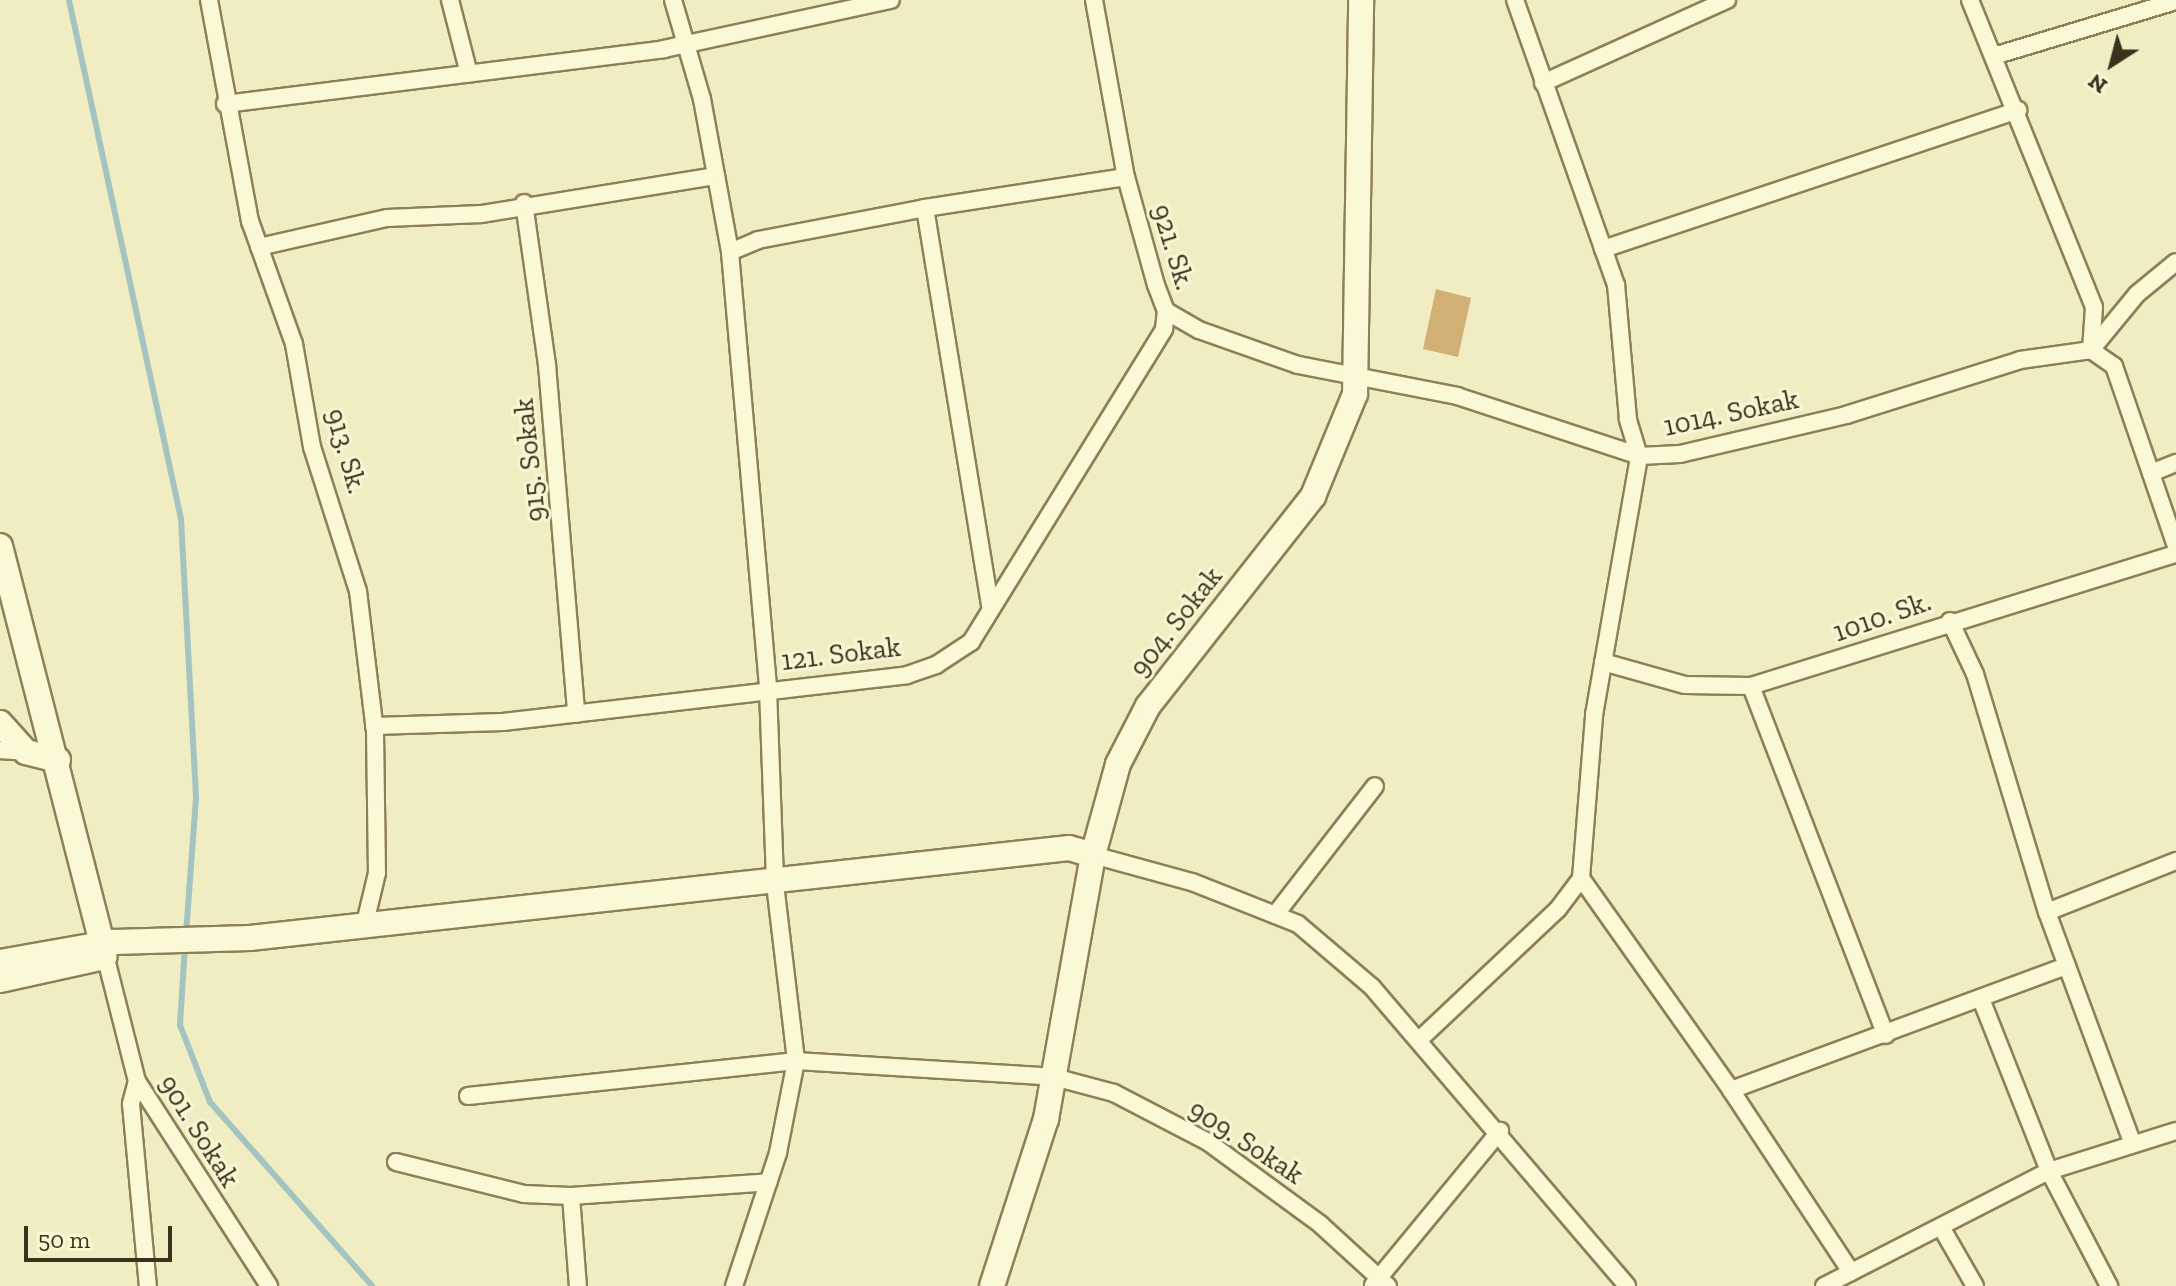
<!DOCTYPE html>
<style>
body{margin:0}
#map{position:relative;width:2176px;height:1286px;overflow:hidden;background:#f1edc2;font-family:"Zilla Slab",serif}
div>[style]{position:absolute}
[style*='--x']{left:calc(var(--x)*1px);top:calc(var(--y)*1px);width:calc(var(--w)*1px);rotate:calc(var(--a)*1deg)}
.stream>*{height:6px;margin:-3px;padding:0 3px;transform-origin:3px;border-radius:3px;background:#a4c4c1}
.building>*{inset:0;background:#d2af74}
.roads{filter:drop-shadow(2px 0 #8d7f57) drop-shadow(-2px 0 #8d7f57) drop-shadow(0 2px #8d7f57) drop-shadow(0 -2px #8d7f57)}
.street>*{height:16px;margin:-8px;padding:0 8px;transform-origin:8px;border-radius:8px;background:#fbf8d6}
.secondary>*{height:24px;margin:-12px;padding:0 12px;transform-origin:12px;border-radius:12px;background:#fbf8d6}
span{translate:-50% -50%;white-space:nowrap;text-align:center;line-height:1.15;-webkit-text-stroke:6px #f8f5d2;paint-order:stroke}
.street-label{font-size:28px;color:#3b321d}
.north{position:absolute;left:2072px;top:24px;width:80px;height:80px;-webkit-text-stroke:6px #f8f5d2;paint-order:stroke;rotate:216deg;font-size:22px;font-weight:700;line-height:32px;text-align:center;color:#3b321d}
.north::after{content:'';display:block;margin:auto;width:28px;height:36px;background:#3b321d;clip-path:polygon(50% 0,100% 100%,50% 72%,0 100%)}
.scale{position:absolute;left:24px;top:1226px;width:148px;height:36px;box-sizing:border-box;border:4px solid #3b321d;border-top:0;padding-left:10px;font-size:24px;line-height:28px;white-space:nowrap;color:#3b321d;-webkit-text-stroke:6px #f8f5d2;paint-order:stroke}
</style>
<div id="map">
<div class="stream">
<div style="--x:69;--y:0;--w:531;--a:77.82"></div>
<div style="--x:181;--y:519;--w:279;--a:86.9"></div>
<div style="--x:196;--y:798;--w:136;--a:94.2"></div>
<div style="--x:185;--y:945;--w:80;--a:93.6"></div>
<div style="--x:180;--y:1025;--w:83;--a:68.7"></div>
<div style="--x:210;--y:1102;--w:245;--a:48.6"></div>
</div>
<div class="building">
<div style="clip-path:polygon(1436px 289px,1471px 298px,1458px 357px,1423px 349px)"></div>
</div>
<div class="roads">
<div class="street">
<div style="--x:209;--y:0;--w:225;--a:79.5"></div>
<div style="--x:250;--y:221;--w:131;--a:70.3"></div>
<div style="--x:294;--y:344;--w:105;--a:80.1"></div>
<div style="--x:312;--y:447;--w:151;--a:72.3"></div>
<div style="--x:358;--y:591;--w:141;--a:83.1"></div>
<div style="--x:375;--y:731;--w:142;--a:89.2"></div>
<div style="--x:377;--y:873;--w:51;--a:103.5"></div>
<div style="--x:450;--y:0;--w:76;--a:75.6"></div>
<div style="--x:673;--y:0;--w:103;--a:73.7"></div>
<div style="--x:702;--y:99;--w:156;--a:79.6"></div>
<div style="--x:730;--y:252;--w:439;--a:85"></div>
<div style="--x:768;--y:689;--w:195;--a:87.9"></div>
<div style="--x:775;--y:884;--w:178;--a:83.2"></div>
<div style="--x:796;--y:1061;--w:94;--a:101.1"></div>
<div style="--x:778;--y:1153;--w:140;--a:108.3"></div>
<div style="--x:1094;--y:0;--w:180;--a:79.8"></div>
<div style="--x:1126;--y:177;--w:112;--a:74.5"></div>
<div style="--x:1156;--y:285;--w:28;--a:69"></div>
<div style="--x:1166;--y:311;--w:38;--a:30"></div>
<div style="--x:1199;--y:330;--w:105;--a:19.5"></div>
<div style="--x:1298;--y:365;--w:162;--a:11"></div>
<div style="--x:1457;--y:396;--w:192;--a:18.2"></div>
<div style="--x:1639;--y:456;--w:41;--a:-2.8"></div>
<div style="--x:1680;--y:454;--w:171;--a:-13.2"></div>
<div style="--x:1846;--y:415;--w:182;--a:-17.5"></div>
<div style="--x:2020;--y:360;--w:72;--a:-8"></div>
<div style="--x:2091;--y:350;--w:28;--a:35"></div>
<div style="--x:2114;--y:366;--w:190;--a:71"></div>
<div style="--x:1970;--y:0;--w:331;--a:68"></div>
<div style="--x:2094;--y:307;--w:43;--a:94"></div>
<div style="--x:1997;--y:55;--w:187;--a:-16.8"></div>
<div style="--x:1543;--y:83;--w:202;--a:-24.3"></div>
<div style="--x:225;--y:104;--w:442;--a:-7.1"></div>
<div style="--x:664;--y:49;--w:232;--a:-12.2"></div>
<div style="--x:524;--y:203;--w:164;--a:81.9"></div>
<div style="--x:547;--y:365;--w:350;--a:85.2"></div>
<div style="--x:925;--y:208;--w:406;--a:80.7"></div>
<div style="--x:259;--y:247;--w:131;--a:-12.8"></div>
<div style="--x:387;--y:218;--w:94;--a:-2.4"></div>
<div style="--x:481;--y:214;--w:238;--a:-9.2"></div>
<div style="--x:1603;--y:249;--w:438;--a:-18.5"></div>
<div style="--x:730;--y:252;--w:30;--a:-23"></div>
<div style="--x:758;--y:240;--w:170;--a:-10.8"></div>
<div style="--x:925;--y:208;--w:203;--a:-8.8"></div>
<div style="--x:2091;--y:350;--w:72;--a:-50.6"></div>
<div style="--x:2137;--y:294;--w:50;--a:-39.4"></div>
<div style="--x:2151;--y:473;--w:27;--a:-22"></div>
<div style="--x:1950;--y:621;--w:59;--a:64.7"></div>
<div style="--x:1975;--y:674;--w:249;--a:73.2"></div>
<div style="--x:2047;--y:912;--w:247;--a:69.7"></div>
<div style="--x:1603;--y:662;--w:85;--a:15.7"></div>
<div style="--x:1685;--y:685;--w:66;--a:0.9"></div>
<div style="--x:1751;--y:686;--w:445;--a:-17.3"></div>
<div style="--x:1751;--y:686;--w:374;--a:68.9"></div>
<div style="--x:374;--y:726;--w:129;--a:-1.8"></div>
<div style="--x:503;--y:722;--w:407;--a:-6.6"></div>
<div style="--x:907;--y:675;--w:31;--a:-19"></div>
<div style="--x:936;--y:665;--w:42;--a:-33.3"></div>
<div style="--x:971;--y:642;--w:368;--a:-58.3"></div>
<div style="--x:1164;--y:329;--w:18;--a:-84"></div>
<div style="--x:0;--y:750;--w:26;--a:4"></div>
<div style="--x:1093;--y:855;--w:103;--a:15.3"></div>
<div style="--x:1192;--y:882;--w:114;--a:21.6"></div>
<div style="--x:1298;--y:924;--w:97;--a:40.4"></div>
<div style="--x:1372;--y:987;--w:393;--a:49.5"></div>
<div style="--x:1581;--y:878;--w:260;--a:54.7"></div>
<div style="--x:1731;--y:1090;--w:358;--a:-20.3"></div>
<div style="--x:2047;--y:912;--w:139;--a:-21.6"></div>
<div style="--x:1275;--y:915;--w:163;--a:-52.2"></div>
<div style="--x:103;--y:947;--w:138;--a:75.8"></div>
<div style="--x:137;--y:1081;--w:244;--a:57.2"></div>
<div style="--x:1981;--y:999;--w:185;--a:68.4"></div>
<div style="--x:2049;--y:1171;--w:130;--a:62.4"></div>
<div style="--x:1419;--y:1040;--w:191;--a:-43.3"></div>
<div style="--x:1558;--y:909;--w:39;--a:-53"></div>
<div style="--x:1581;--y:878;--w:164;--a:-85.4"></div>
<div style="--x:1594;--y:715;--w:263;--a:-80.1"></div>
<div style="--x:1639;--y:456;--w:39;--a:-107"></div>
<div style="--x:1628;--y:419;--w:135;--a:-95.1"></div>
<div style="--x:1616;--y:285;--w:302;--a:-109.5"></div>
<div style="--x:137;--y:1081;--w:24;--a:105"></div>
<div style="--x:131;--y:1104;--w:183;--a:84.7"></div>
<div style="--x:1731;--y:1090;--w:218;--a:56.6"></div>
<div style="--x:468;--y:1096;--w:330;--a:-6.1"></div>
<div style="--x:796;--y:1061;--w:258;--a:3.5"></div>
<div style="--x:1054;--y:1077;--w:62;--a:14.9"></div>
<div style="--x:1114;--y:1093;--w:106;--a:27.5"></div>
<div style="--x:1208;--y:1142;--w:139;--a:36.2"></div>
<div style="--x:1320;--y:1224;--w:92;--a:42.4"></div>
<div style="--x:396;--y:1162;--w:132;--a:14"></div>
<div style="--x:524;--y:1194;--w:47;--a:2.4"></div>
<div style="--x:571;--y:1196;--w:198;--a:-4"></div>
<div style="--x:571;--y:1196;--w:90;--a:85.6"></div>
<div style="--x:1941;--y:1227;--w:68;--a:60"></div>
<div style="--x:1373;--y:1285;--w:200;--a:-50.5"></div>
<div style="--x:1824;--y:1286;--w:253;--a:-27.1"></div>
<div style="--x:2049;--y:1171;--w:133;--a:-17.5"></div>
</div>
<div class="secondary">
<div style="--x:0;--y:546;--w:410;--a:75.6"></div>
<div style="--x:0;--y:723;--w:39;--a:48"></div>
<div style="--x:26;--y:752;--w:33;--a:14"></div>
<div style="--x:0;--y:962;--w:116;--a:-10"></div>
<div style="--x:114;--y:942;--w:136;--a:-1.7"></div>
<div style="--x:250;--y:938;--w:824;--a:-6.27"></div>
<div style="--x:1069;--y:848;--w:25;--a:16"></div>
<div style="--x:0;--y:980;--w:107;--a:-12.4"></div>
<div style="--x:992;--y:1286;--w:176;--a:-72.1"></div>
<div style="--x:1046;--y:1119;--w:268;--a:-79.9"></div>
<div style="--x:1093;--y:855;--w:94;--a:-74.6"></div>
<div style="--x:1118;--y:764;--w:65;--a:-62.7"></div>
<div style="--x:1148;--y:706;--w:267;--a:-51.8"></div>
<div style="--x:1313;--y:496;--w:110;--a:-67.6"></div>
<div style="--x:1355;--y:394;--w:394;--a:-89.1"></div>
</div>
</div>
<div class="street-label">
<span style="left:1173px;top:247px;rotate:73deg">921. Sk.</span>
<span style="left:1731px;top:413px;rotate:-12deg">1014. Sokak</span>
<span style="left:346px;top:451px;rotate:74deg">913. Sk.</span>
<span style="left:530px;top:460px;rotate:-96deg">915. Sokak</span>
<span style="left:1882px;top:617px;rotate:-19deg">1010. Sk.</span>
<span style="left:1176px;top:622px;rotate:-52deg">904. Sokak</span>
<span style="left:841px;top:654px;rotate:-7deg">121. Sokak</span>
<span style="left:199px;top:1131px;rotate:58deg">901. Sokak</span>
<span style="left:1246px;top:1142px;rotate:33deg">909. Sokak</span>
</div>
<div class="north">N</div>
<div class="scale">50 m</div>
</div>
